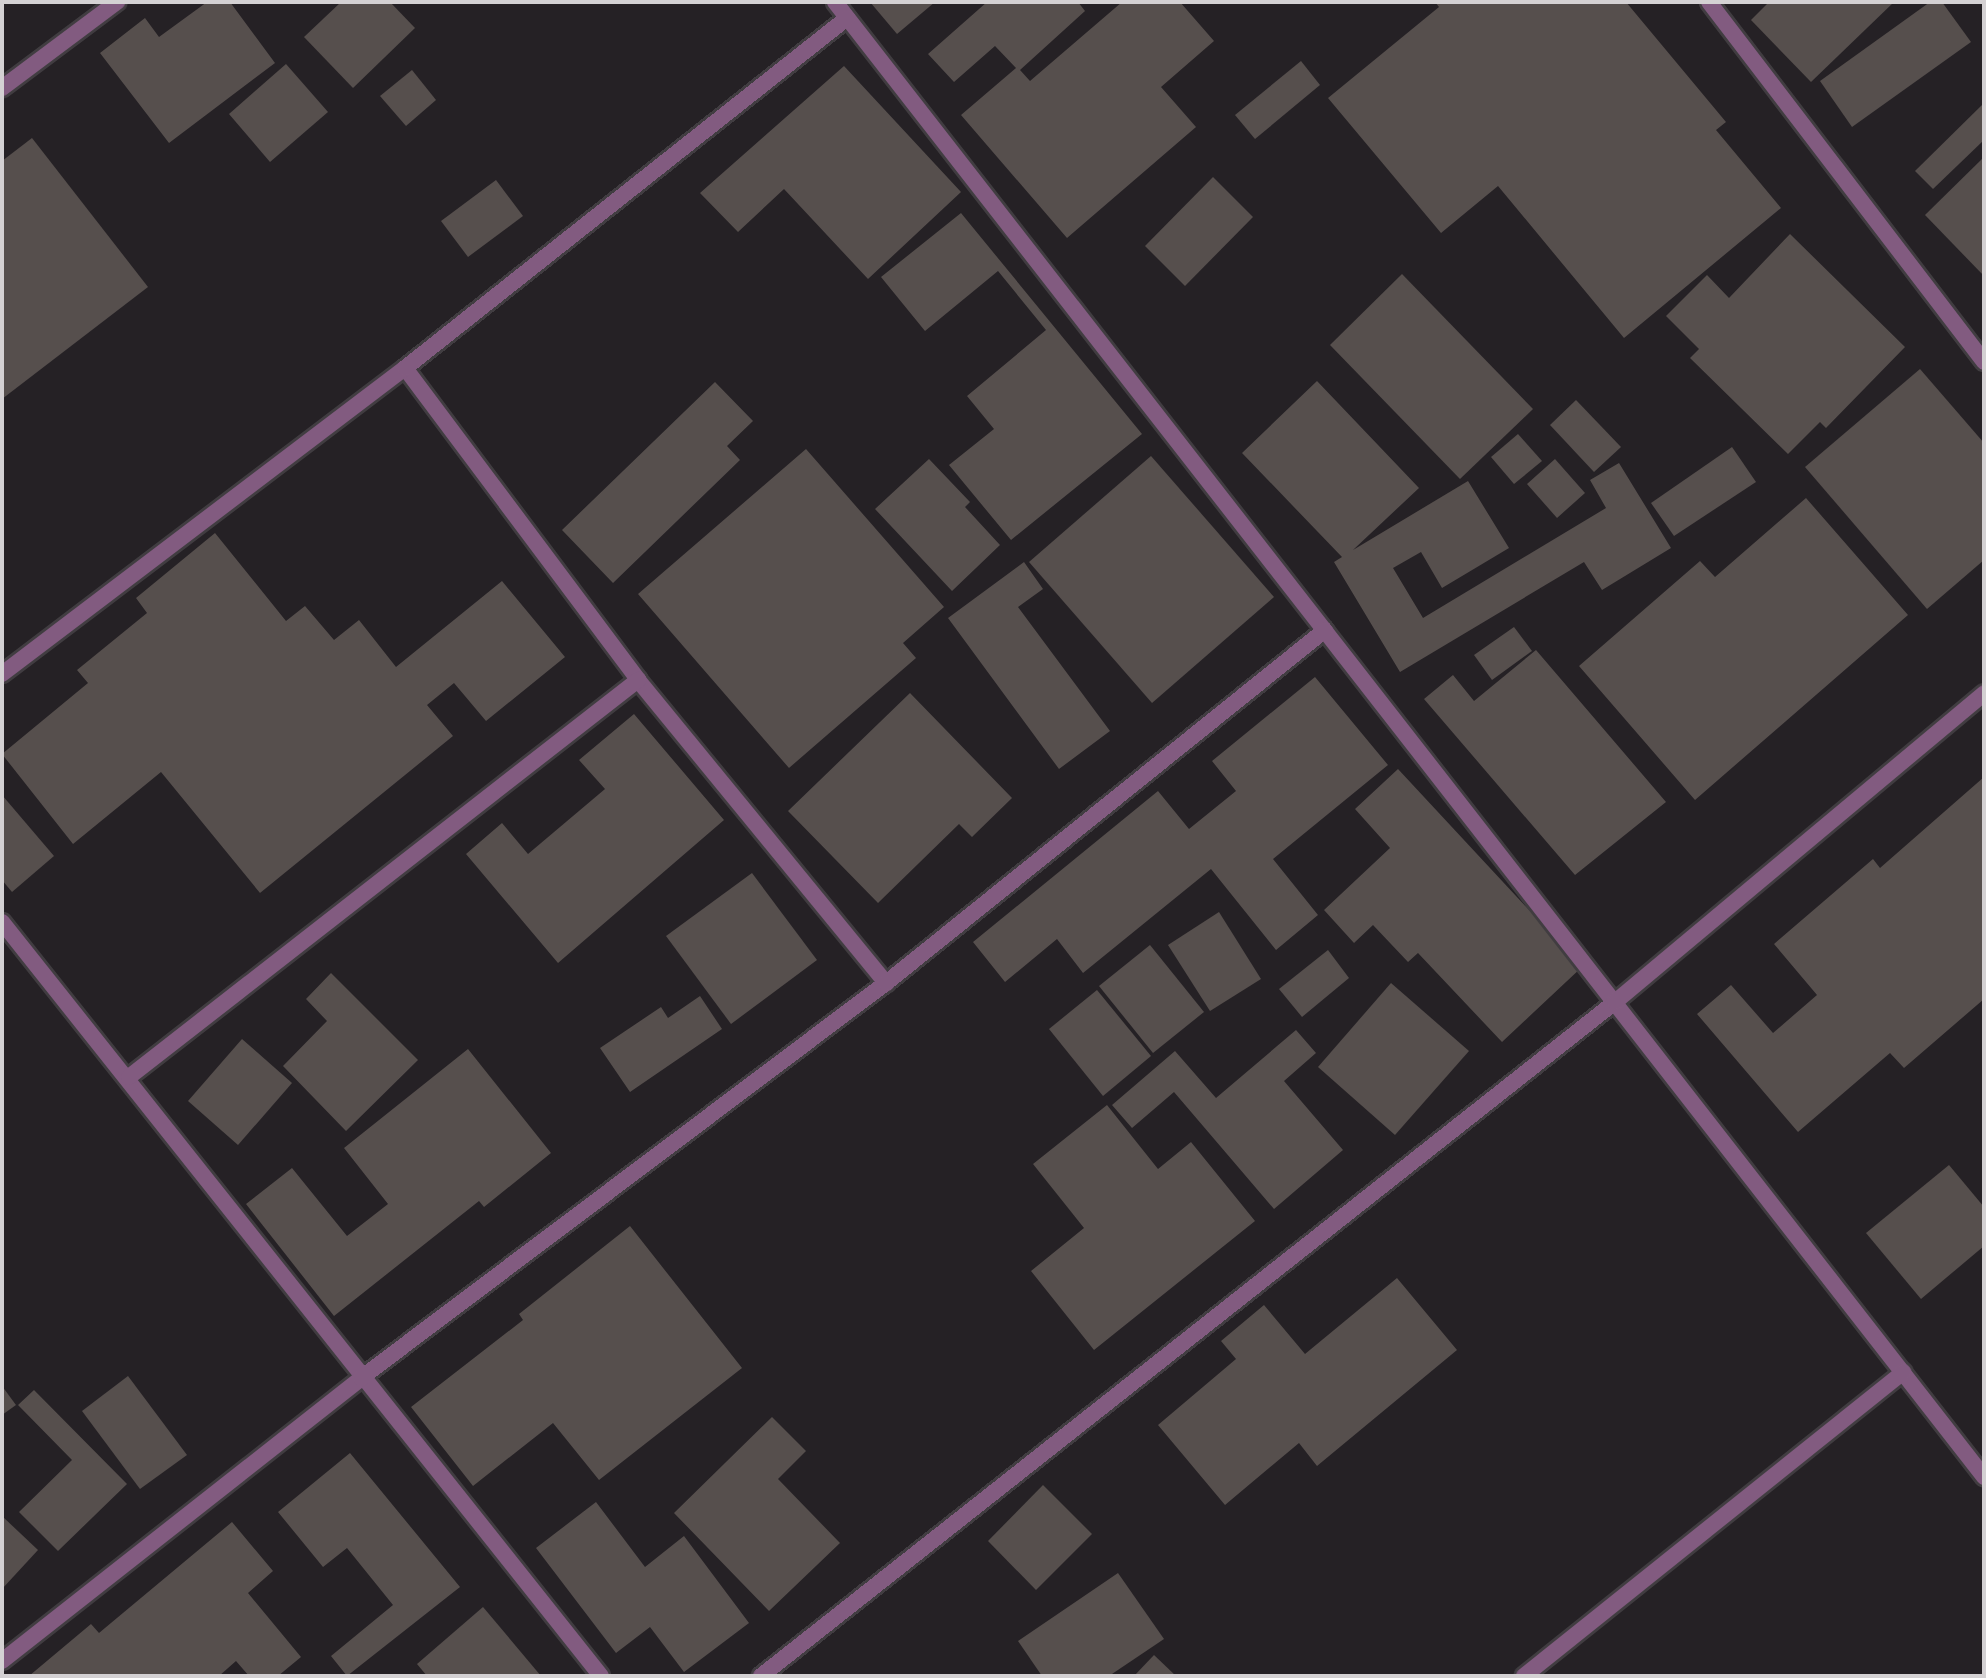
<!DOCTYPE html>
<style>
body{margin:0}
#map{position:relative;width:1986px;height:1678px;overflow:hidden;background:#252125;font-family:Lato,sans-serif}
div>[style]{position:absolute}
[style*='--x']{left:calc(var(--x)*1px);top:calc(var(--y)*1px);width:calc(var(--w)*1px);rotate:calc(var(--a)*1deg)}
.building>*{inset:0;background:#564f4d}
.roads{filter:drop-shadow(2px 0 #413d41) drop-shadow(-2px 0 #413d41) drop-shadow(0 2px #413d41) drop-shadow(0 -2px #413d41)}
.street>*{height:16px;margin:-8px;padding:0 8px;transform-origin:8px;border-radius:8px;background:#825b80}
span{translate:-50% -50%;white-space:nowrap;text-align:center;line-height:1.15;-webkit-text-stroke:6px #252125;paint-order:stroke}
.frame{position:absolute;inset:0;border:4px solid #d4d1d3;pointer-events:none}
</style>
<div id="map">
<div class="building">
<div style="clip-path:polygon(207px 2px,230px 2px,275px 63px,169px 143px,100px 53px,145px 18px,159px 37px)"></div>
<div style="clip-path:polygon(341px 2px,390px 2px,415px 28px,353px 88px,304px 37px)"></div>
<div style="clip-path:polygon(870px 2px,935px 2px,897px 34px)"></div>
<div style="clip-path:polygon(987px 2px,1078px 2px,1085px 11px,1020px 70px,1030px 81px,1122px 2px,1180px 2px,1214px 41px,1161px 87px,1196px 127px,1067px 238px,961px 115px,1016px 68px,995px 46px,954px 82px,928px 54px)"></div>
<div style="clip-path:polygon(1435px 2px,1626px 2px,1726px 122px,1716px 130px,1781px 208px,1624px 338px,1498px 186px,1441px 233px,1328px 98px,1439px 7px)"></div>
<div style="clip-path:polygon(1769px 2px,1894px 2px,1811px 82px,1751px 20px)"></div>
<div style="clip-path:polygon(1930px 2px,1942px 2px,1971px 42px,1852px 127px,1820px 81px)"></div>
<div style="clip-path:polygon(1301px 61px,1320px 85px,1255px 139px,1235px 115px)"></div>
<div style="clip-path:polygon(286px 64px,328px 112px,270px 162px,229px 114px)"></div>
<div style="clip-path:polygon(844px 66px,961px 192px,868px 279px,784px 189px,738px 232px,700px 193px)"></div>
<div style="clip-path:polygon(412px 70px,436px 100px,406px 126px,380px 96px)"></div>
<div style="clip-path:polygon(1984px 103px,1984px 140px,1933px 189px,1915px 171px)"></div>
<div style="clip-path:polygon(32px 138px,148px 287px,2px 399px,2px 161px)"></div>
<div style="clip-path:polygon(1984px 157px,1984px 276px,1925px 215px)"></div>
<div style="clip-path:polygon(1213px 177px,1253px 217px,1185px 286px,1145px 246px)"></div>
<div style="clip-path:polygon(496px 180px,523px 216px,468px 257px,441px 221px)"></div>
<div style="clip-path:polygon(961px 213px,1142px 434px,1011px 540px,949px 465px,994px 429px,967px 396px,1046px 330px,998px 271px,925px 331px,881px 277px)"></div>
<div style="clip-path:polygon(1790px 234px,1905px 347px,1826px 428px,1820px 422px,1788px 454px,1690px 358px,1699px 349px,1666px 316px,1707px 275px,1729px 298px)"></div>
<div style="clip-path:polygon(1402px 274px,1533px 409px,1460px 479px,1330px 345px)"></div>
<div style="clip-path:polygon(1920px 369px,1984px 443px,1984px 560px,1927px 609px,1805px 467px)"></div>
<div style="clip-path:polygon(1317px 381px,1419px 488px,1353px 550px,1468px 481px,1509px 548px,1442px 588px,1421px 552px,1393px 568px,1423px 618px,1606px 508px,1590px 480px,1619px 463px,1671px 548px,1602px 590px,1584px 562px,1400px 672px,1334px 562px,1342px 557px,1242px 453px)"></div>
<div style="clip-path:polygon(715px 382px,753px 421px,727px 446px,740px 460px,613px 583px,562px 530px)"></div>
<div style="clip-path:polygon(1576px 400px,1621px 447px,1594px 472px,1550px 425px)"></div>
<div style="clip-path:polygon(1518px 434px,1542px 461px,1514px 484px,1491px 457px)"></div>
<div style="clip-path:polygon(1732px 447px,1756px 482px,1674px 536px,1651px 503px)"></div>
<div style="clip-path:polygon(806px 449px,944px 607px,903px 643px,916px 658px,789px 768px,638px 594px)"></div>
<div style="clip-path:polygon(1151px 456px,1274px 597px,1152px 703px,1029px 562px)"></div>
<div style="clip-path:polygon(929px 459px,970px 502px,965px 507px,1000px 545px,952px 591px,875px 509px)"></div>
<div style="clip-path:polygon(1555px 459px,1585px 493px,1557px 518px,1527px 484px)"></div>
<div style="clip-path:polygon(1806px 498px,1908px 615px,1695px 800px,1579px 666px,1700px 561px,1715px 577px)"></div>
<div style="clip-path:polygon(215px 533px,286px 621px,305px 606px,334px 640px,359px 620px,396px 667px,502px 581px,565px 657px,486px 721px,454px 683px,427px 705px,453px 736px,260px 893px,161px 772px,73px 844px,2px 754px,88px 683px,77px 670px,147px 613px,136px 598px)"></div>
<div style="clip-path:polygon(1024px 562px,1043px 589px,1018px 607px,1110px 731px,1059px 769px,948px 618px)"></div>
<div style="clip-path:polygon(1514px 627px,1532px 651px,1492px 680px,1474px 655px)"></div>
<div style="clip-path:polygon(1536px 650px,1666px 802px,1575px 875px,1424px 699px,1453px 675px,1474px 701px)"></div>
<div style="clip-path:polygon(1315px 677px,1388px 765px,1273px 859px,1318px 915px,1276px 950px,1211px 869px,1083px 973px,1057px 939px,1005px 982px,973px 942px,1158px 791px,1189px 829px,1236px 791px,1212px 761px)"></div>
<div style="clip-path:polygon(910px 693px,1012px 798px,972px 837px,959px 824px,878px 903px,788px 811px)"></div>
<div style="clip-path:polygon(634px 714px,724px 820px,558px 963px,466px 854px,502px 823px,528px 854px,605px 789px,579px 760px)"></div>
<div style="clip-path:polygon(1398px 769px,1582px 967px,1502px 1042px,1418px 953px,1408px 962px,1373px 925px,1354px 943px,1324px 910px,1390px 848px,1355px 809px)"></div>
<div style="clip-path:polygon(1984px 777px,1984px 999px,1904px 1068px,1890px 1053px,1798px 1132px,1697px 1014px,1731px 985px,1773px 1033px,1817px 995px,1774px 944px,1873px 859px,1880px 868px)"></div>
<div style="clip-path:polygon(2px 795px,54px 856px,12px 892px,2px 880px)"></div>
<div style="clip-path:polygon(752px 873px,817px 960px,731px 1024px,666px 936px)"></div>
<div style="clip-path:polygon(1219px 912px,1261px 979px,1210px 1011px,1168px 945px)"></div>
<div style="clip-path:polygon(1150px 945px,1204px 1012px,1153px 1053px,1099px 986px)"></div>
<div style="clip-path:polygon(1328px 950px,1349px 978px,1302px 1017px,1279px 989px)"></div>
<div style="clip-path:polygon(331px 973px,418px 1060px,346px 1131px,283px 1066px,327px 1021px,306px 999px)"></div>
<div style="clip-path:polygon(1391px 983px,1469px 1051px,1395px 1135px,1318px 1067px)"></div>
<div style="clip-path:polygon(1097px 990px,1151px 1056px,1103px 1096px,1049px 1029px)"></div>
<div style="clip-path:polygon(700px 996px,722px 1029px,630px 1092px,600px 1048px,661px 1007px,668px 1018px)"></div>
<div style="clip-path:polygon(1296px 1030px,1316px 1053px,1284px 1081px,1343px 1150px,1274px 1209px,1174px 1092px,1132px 1128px,1112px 1105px,1175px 1051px,1216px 1098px)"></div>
<div style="clip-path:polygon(242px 1039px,292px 1083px,238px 1145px,188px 1101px)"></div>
<div style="clip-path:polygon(468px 1049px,551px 1153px,484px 1207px,479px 1201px,334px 1316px,246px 1204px,292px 1168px,347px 1236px,388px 1204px,344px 1148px)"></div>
<div style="clip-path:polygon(1107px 1105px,1158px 1169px,1191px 1142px,1255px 1221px,1094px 1350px,1031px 1271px,1084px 1228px,1033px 1164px)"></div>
<div style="clip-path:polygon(1949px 1165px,1984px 1207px,1984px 1246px,1921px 1299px,1866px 1233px)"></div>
<div style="clip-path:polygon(630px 1226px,742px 1368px,599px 1480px,553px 1423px,473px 1486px,411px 1407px,523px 1320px,519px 1314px)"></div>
<div style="clip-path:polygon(1397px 1278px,1457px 1350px,1317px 1466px,1299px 1443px,1225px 1505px,1158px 1425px,1236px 1359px,1221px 1341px,1264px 1305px,1305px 1354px)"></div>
<div style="clip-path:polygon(128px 1376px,187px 1455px,140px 1489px,82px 1411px)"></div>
<div style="clip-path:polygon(2px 1386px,16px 1405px,2px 1415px)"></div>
<div style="clip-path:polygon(34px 1390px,127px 1484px,58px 1551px,19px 1512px,72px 1460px,18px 1405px)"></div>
<div style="clip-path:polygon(772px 1417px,806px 1451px,778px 1479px,840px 1543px,769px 1611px,674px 1513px)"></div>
<div style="clip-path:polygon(350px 1453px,460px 1587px,347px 1676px,331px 1656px,393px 1605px,347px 1548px,323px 1567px,278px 1512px)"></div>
<div style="clip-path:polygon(1043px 1485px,1092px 1534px,1036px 1590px,988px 1541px)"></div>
<div style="clip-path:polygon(596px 1502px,645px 1567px,684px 1536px,749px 1623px,684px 1672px,650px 1627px,616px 1653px,536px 1548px)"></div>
<div style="clip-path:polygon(2px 1516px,38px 1550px,2px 1589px)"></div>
<div style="clip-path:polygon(232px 1522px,273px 1571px,248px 1593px,301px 1657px,278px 1676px,249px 1676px,236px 1661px,219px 1676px,29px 1676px,91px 1624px,99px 1633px)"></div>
<div style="clip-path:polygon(1118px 1573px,1164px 1639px,1109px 1676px,1042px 1676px,1018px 1641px)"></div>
<div style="clip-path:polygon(483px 1607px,541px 1676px,427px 1676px,417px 1664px)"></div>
<div style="clip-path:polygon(1154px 1655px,1176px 1676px,1134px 1676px)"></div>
</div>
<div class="roads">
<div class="street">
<div style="--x:835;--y:2;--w:1870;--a:52.08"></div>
<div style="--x:1709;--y:2;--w:453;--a:52.6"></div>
<div style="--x:2;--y:88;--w:144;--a:-36.8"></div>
<div style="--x:405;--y:368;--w:389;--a:53.2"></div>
<div style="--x:638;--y:680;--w:392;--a:50.7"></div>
<div style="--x:2;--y:674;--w:506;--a:-37.21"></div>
<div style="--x:405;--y:368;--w:564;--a:-38.37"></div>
<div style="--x:2;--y:922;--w:963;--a:51.54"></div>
<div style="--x:129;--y:1077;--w:646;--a:-37.95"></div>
<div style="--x:2;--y:1661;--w:457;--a:-38.2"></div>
<div style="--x:361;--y:1378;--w:657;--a:-36.96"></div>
<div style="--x:886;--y:983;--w:563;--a:-38.8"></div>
<div style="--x:761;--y:1676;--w:1088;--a:-38.28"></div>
<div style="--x:1615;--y:1002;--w:481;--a:-39.9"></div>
<div style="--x:1524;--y:1676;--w:486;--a:-38.7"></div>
</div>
</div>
<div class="frame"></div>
</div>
